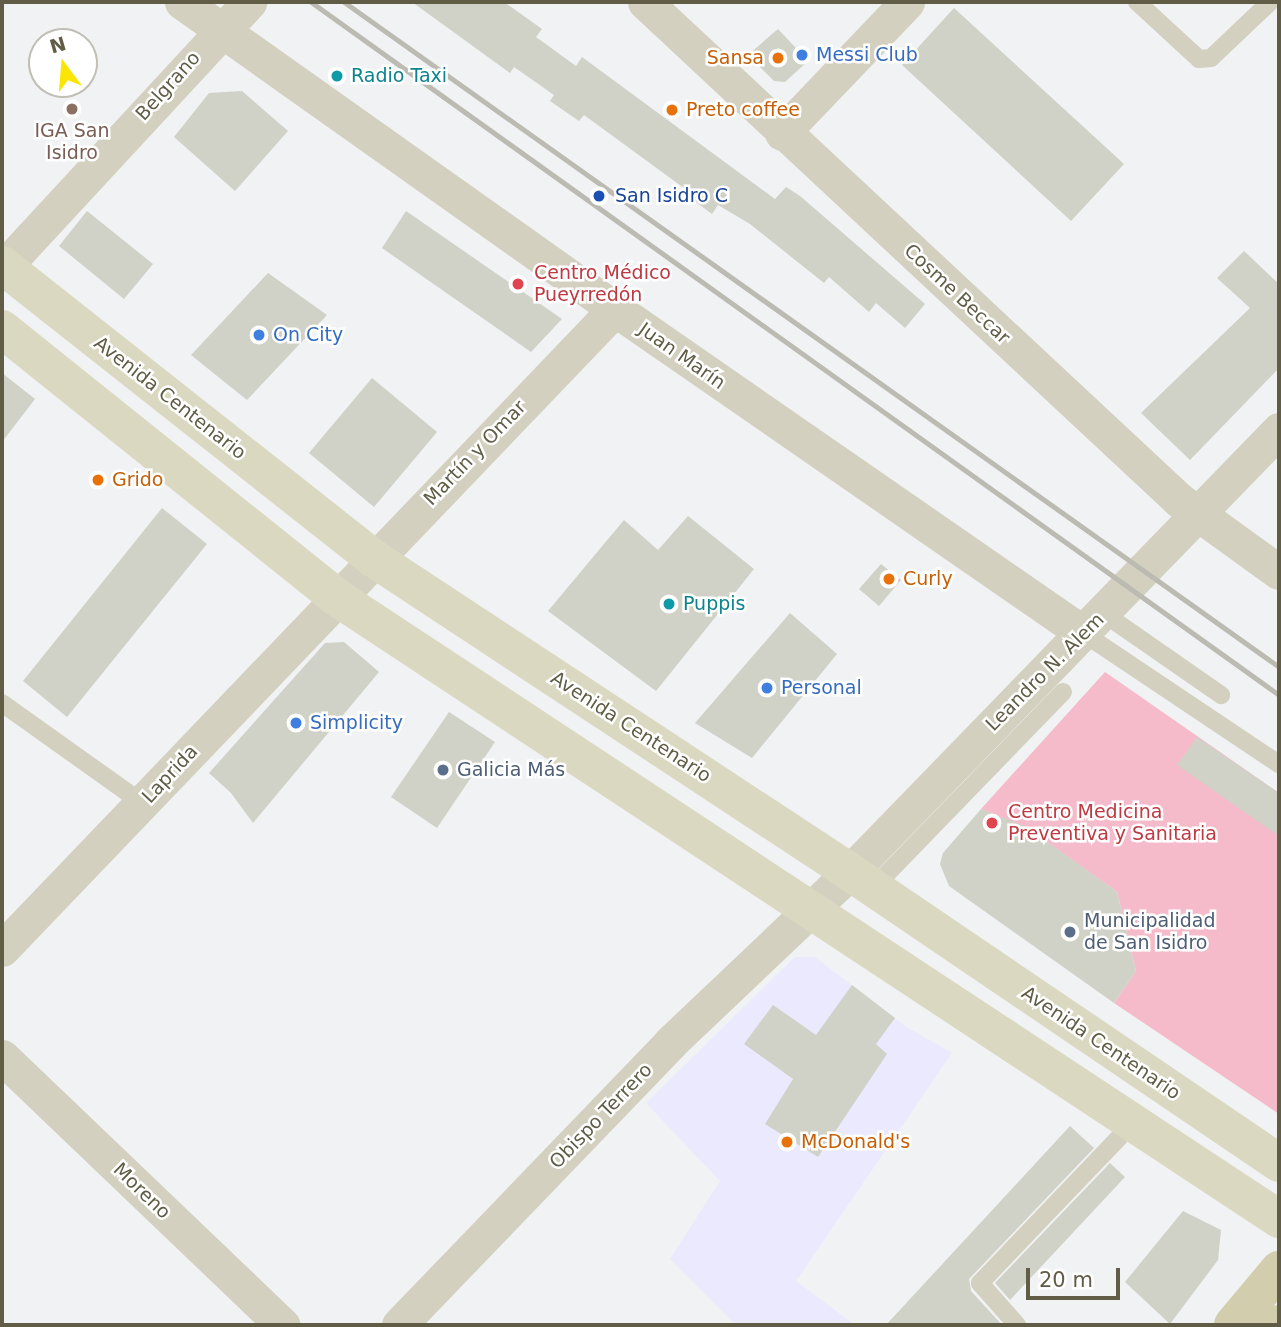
<!DOCTYPE html>
<meta charset="utf-8">
<style>
body{margin:0}
#map{position:relative;width:1281px;height:1327px;overflow:hidden;background:#f0f2f3;font-family:"DejaVu Sans",sans-serif}
div>[style]{position:absolute}
[style*='--x']{left:calc(var(--x)*1px);top:calc(var(--y)*1px);width:calc(var(--w)*1px);rotate:calc(var(--a)*1deg)}
.commercial>*{inset:0;background:#ebe9fe}
.green>*{inset:0;background:#f5bbca}
.building>*{inset:0;background:#d0d1c7}
.service>*{height:18px;margin:-9px;padding:0 9px;transform-origin:9px;border-radius:9px;background:#d4d0c0}
.minor>*{height:35px;margin:-17.5px;padding:0 17.5px;transform-origin:17.5px;border-radius:17.5px;background:#d4d0c0}
.secondary>*{height:38px;margin:-19px;padding:0 19px;transform-origin:19px;border-radius:19px;background:#dbd8c1}
.primary>*{height:38px;margin:-19px;padding:0 19px;transform-origin:19px;border-radius:19px;background:#d2cdad}
.rail>*{height:5px;margin:-2.5px;padding:0 2.5px;transform-origin:2.5px;border-radius:2.5px;background:#bcbbb2}
.dots>*{width:19px;height:19px;translate:-50% -50%;box-sizing:border-box;border:4px solid #fff;border-radius:50%}
span{translate:-50% -50%;white-space:nowrap;text-align:center;line-height:1.15;-webkit-text-stroke:5px #fff;paint-order:stroke}
.shop-label{font-size:19px;color:#366cbe}
.left{translate:0 -50%;text-align:left}
.food-label{font-size:19px;color:#c56008}
.right{translate:-100% -50%;text-align:right}
.culture-label{font-size:19px;color:#0d838f}
.street-label{font-size:19px;color:#615c46}
.education-label{font-size:19px;color:#785e54}
.transit-label{font-size:19px;color:#164399}
.health-label{font-size:19px;color:#be3a42}
.service-label{font-size:19px;color:#4e5e75}
.frame{position:absolute;inset:0;border:4px solid #615c46;pointer-events:none}
.north{position:absolute;left:28px;top:28px;width:70px;height:70px;box-sizing:border-box;background:#fff;border:2px solid #c0beb5;border-radius:50%;rotate:344deg;font-size:19px;font-weight:700;line-height:28px;text-align:center;color:#615c46}
.north::after{content:'';display:block;margin:auto;width:24px;height:32px;background:#fae504;clip-path:polygon(50% 0,100% 100%,50% 72%,0 100%)}
.scale{position:absolute;left:1026px;top:1268px;width:94px;height:32px;box-sizing:border-box;border:4px solid #615c46;border-top:0;padding-left:9px;font-size:21px;line-height:24px;white-space:nowrap;color:#615c46;-webkit-text-stroke:5px #fff;paint-order:stroke}
</style>
<div id="map">
<div class="commercial">
<div style="clip-path:polygon(795px 957px,815px 957px,905px 1026px,952px 1053px,796px 1281px,855px 1325px,736px 1325px,670px 1259px,720px 1181px,646px 1103px)"></div>
</div>
<div class="green">
<div style="clip-path:polygon(1105px 672px,1279px 793px,1279px 1114px,1114px 1003px,1136px 971px,1117px 892px,1036px 834px,981px 809px)"></div>
</div>
<div class="building">
<div style="clip-path:polygon(412px 2px,504px 2px,542px 29px,536px 37px,576px 66px,582px 57px,775px 199px,786px 187px,800px 196px,925px 304px,905px 328px,876px 303px,869px 312px,829px 277px,824px 283px,750px 224px,718px 205px,712px 214px,685px 194px,688px 191px,584px 115px,579px 121px,550px 101px,554px 95px,514px 67px,510px 73px)"></div>
<div style="clip-path:polygon(954px 8px,1124px 164px,1071px 221px,902px 65px)"></div>
<div style="clip-path:polygon(778px 29px,808px 61px,785px 82px,774px 81px,748px 55px)"></div>
<div style="clip-path:polygon(242px 91px,288px 131px,235px 191px,174px 137px,209px 93px)"></div>
<div style="clip-path:polygon(87px 211px,153px 264px,124px 299px,59px 246px)"></div>
<div style="clip-path:polygon(406px 211px,562px 319px,531px 352px,382px 248px)"></div>
<div style="clip-path:polygon(1244px 251px,1279px 284px,1279px 368px,1190px 460px,1141px 413px,1250px 308px,1217px 278px)"></div>
<div style="clip-path:polygon(268px 273px,327px 315px,247px 400px,191px 355px)"></div>
<div style="clip-path:polygon(2px 373px,35px 399px,2px 442px)"></div>
<div style="clip-path:polygon(372px 378px,437px 432px,374px 507px,309px 453px)"></div>
<div style="clip-path:polygon(162px 508px,207px 544px,67px 717px,23px 681px)"></div>
<div style="clip-path:polygon(688px 516px,754px 569px,656px 691px,548px 611px,624px 520px,658px 550px)"></div>
<div style="clip-path:polygon(881px 564px,901px 580px,879px 606px,859px 589px)"></div>
<div style="clip-path:polygon(790px 613px,837px 654px,752px 758px,695px 723px)"></div>
<div style="clip-path:polygon(344px 642px,379px 672px,253px 823px,231px 793px,209px 773px,325px 643px)"></div>
<div style="clip-path:polygon(449px 712px,495px 742px,437px 828px,391px 797px)"></div>
<div style="clip-path:polygon(1197px 737px,1279px 793px,1279px 836px,1177px 765px)"></div>
<div style="clip-path:polygon(981px 809px,1027px 827px,1117px 892px,1136px 971px,1114px 1003px,949px 886px,940px 864px,943px 853px)"></div>
<div style="clip-path:polygon(852px 985px,895px 1018px,876px 1044px,887px 1054px,818px 1157px,765px 1124px,793px 1079px,744px 1044px,773px 1005px,816px 1035px)"></div>
<div style="clip-path:polygon(1070px 1126px,1094px 1148px,969px 1279px,971px 1291px,1002px 1325px,886px 1325px)"></div>
<div style="clip-path:polygon(1110px 1163px,1125px 1177px,1010px 1300px,995px 1283px)"></div>
<div style="clip-path:polygon(1183px 1211px,1221px 1230px,1218px 1260px,1170px 1324px,1125px 1282px)"></div>
</div>
<div class="service">
<div style="--x:1137;--y:2;--w:84;--a:42.6"></div>
<div style="--x:1199;--y:59;--w:12;--a:-5"></div>
<div style="--x:1211;--y:58;--w:81;--a:-43.5"></div>
<div style="--x:1103;--y:613;--w:144;--a:34.8"></div>
<div style="--x:1083;--y:633;--w:236;--a:33.8"></div>
<div style="--x:2;--y:703;--w:172;--a:35.5"></div>
<div style="--x:873;--y:888;--w:273;--a:-45.9"></div>
<div style="--x:1017;--y:1325;--w:56;--a:-131.4"></div>
<div style="--x:980;--y:1283;--w:220;--a:-46.3"></div>
</div>
<div class="minor">
<div style="--x:182;--y:2;--w:531;--a:35.34"></div>
<div style="--x:615;--y:309;--w:569;--a:34.7"></div>
<div style="--x:645;--y:2;--w:730;--a:43"></div>
<div style="--x:1179;--y:500;--w:123;--a:35.8"></div>
<div style="--x:782;--y:133;--w:181;--a:-46.3"></div>
<div style="--x:2;--y:269;--w:364;--a:-47.2"></div>
<div style="--x:2;--y:949;--w:886;--a:-46.23"></div>
<div style="--x:2;--y:1057;--w:388;--a:43.7"></div>
<div style="--x:399;--y:1325;--w:391;--a:-46.1"></div>
<div style="--x:670;--y:1043;--w:248;--a:-43.5"></div>
<div style="--x:850;--y:872;--w:616;--a:-45.86"></div>
</div>
<div class="secondary">
<div style="--x:2;--y:265;--w:473;--a:38.3"></div>
<div style="--x:373;--y:558;--w:571;--a:33.36"></div>
<div style="--x:850;--y:872;--w:518;--a:34.15"></div>
<div style="--x:2;--y:329;--w:428;--a:38.7"></div>
<div style="--x:336;--y:597;--w:1130;--a:33.41"></div>
</div>
<div class="primary">
<div style="--x:1233;--y:1325;--w:72;--a:-50.1"></div>
<div style="--x:1278;--y:1325;--w:1;--a:-45"></div>
</div>
<div class="rail">
<div style="--x:311;--y:2;--w:1190;--a:35.6"></div>
<div style="--x:344;--y:2;--w:1147;--a:35.42"></div>
</div>
<div class="dots">
<div style="left:802px;top:55px;background:#3f7fe0"></div>
<div style="left:778px;top:58px;background:#e8710a"></div>
<div style="left:337px;top:76px;background:#0f9aa8"></div>
<div style="left:72px;top:109px;background:#8d6e63"></div>
<div style="left:672px;top:110px;background:#e8710a"></div>
<div style="left:599px;top:196px;background:#1a4fb4"></div>
<div style="left:518px;top:284px;background:#e0444e"></div>
<div style="left:259px;top:335px;background:#3f7fe0"></div>
<div style="left:98px;top:480px;background:#e8710a"></div>
<div style="left:889px;top:579px;background:#e8710a"></div>
<div style="left:669px;top:604px;background:#0f9aa8"></div>
<div style="left:767px;top:688px;background:#3f7fe0"></div>
<div style="left:296px;top:723px;background:#3f7fe0"></div>
<div style="left:443px;top:770px;background:#5c6f8a"></div>
<div style="left:992px;top:823px;background:#e0444e"></div>
<div style="left:1070px;top:932px;background:#5c6f8a"></div>
<div style="left:787px;top:1142px;background:#e8710a"></div>
</div>
<div class="shop-label">
<span class="left" style="left:816px;top:55px">Messi Club</span>
<span class="left" style="left:273px;top:335px">On City</span>
<span class="left" style="left:781px;top:688px">Personal</span>
<span class="left" style="left:310px;top:723px">Simplicity</span>
</div>
<div class="food-label">
<span class="right" style="left:764px;top:58px">Sansa</span>
<span class="left" style="left:686px;top:110px">Preto coffee</span>
<span class="left" style="left:112px;top:480px">Grido</span>
<span class="left" style="left:903px;top:579px">Curly</span>
<span class="left" style="left:801px;top:1142px">McDonald's</span>
</div>
<div class="culture-label">
<span class="left" style="left:351px;top:76px">Radio Taxi</span>
<span class="left" style="left:683px;top:604px">Puppis</span>
</div>
<div class="street-label">
<span style="left:168px;top:86px;rotate:-48deg">Belgrano</span>
<span style="left:957px;top:294px;rotate:43deg">Cosme Beccar</span>
<span style="left:682px;top:356px;rotate:35deg">Juan Marín</span>
<span style="left:170px;top:398px;rotate:38deg">Avenida Centenario</span>
<span style="left:475px;top:453px;rotate:-46deg">Martín y Omar</span>
<span style="left:1045px;top:672px;rotate:-45deg">Leandro N. Alem</span>
<span style="left:631px;top:727px;rotate:33deg">Avenida Centenario</span>
<span style="left:170px;top:774px;rotate:-47deg">Laprida</span>
<span style="left:1101px;top:1043px;rotate:34deg">Avenida Centenario</span>
<span style="left:601px;top:1116px;rotate:-46deg">Obispo Terrero</span>
<span style="left:142px;top:1191px;rotate:44deg">Moreno</span>
</div>
<div class="education-label">
<span style="left:72px;top:142px">IGA San<br>Isidro</span>
</div>
<div class="transit-label">
<span class="left" style="left:615px;top:196px">San Isidro C</span>
</div>
<div class="health-label">
<span class="left" style="left:534px;top:284px">Centro Médico<br>Pueyrredón</span>
<span class="left" style="left:1008px;top:823px">Centro Medicina<br>Preventiva y Sanitaria</span>
</div>
<div class="service-label">
<span class="left" style="left:457px;top:770px">Galicia Más</span>
<span class="left" style="left:1084px;top:932px">Municipalidad<br>de San Isidro</span>
</div>
<div class="frame"></div>
<div class="north">N</div>
<div class="scale">20 m</div>
</div>
